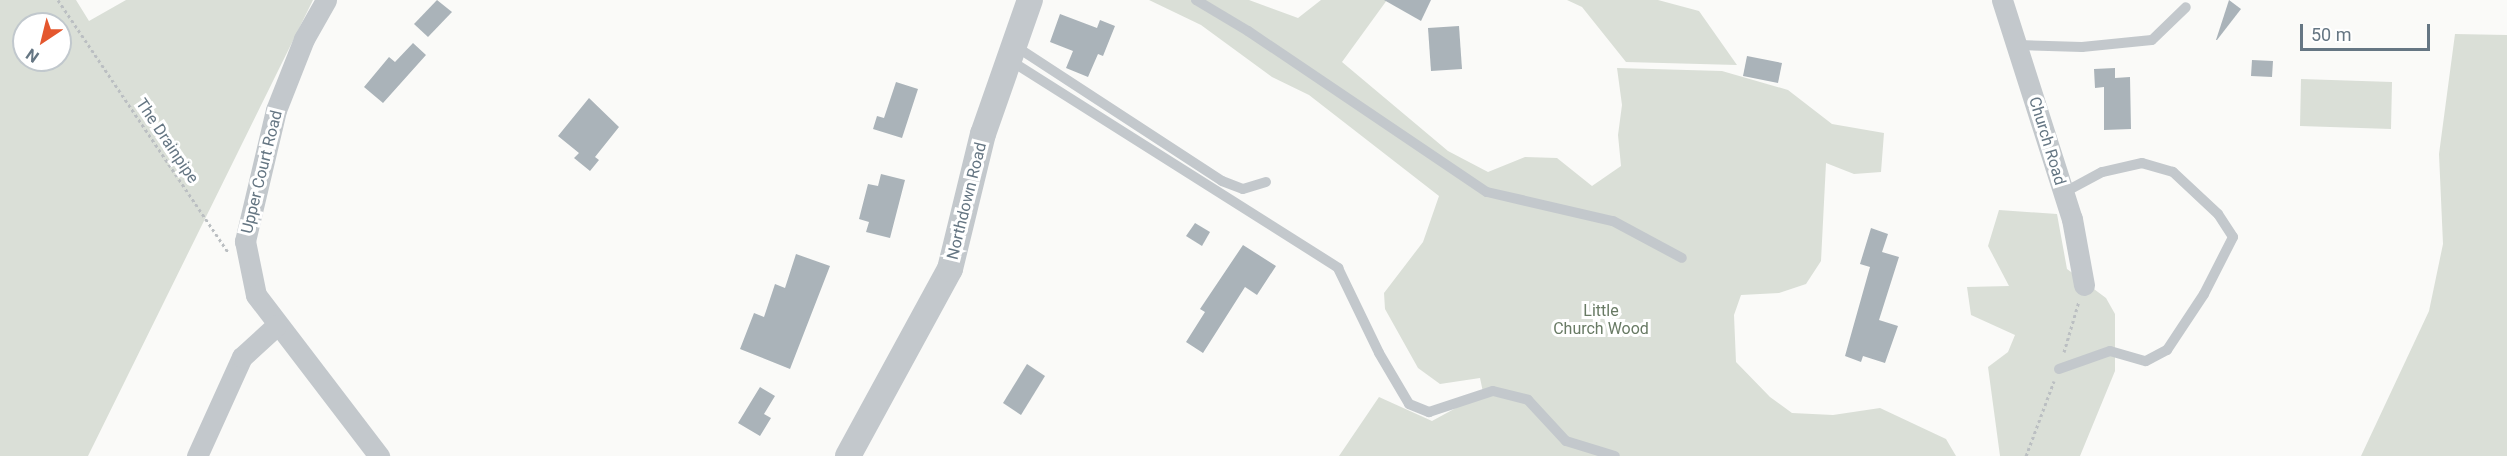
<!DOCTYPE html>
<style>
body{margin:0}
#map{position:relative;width:2507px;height:456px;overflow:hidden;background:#fafaf8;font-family:Roboto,sans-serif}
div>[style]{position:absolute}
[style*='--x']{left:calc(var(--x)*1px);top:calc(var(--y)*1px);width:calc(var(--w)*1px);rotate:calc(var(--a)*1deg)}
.green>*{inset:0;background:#dadfd7}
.building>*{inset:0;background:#aab3b9}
.path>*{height:3px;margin-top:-1.5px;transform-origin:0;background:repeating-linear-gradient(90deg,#bbbfc2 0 3px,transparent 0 6px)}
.service>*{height:10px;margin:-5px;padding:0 5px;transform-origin:5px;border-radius:5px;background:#c3c8cc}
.minor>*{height:21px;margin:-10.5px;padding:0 10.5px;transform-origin:10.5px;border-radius:10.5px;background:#c3c8cc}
.tertiary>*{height:26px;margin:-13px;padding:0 13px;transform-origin:13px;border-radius:13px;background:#c3c8cc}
span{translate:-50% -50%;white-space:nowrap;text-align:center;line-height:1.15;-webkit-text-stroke:6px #fff;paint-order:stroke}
.street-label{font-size:16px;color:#657683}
.park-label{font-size:16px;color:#687a64}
.north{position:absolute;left:12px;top:12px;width:60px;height:60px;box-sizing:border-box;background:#fff;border:2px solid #c1c8cd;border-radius:50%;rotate:215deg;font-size:16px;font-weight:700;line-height:24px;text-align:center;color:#657683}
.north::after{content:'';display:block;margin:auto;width:21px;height:27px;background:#e4572e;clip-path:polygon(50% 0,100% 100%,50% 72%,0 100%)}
.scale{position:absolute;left:2300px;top:24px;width:130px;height:27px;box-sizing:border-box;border:3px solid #657683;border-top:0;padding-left:8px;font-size:18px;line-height:21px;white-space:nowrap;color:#657683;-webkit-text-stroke:4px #fff;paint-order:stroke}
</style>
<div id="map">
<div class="green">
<div style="clip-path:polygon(evenodd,0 0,76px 0,89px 21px,126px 0,313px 0,88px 456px,0 456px,0 0,24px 24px,60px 24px,60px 60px,24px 60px,24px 24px)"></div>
<div style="clip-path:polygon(1149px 0,1249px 0,1298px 18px,1321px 0,1387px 0,1342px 62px,1448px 151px,1488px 172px,1525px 157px,1557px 158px,1592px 186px,1621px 166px,1618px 135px,1622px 105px,1617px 68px,1722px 71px,1788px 90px,1832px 124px,1884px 133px,1881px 172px,1854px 174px,1826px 163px,1821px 261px,1806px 284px,1779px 293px,1741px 295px,1734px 315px,1736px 362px,1770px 397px,1792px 413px,1833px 415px,1880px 408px,1946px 439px,1956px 456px,1339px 456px,1379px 397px,1432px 421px,1476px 397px,1484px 397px,1480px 378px,1440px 384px,1418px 368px,1385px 309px,1384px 293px,1423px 242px,1439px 196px,1309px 95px,1272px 77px,1201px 25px)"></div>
<div style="clip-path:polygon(1567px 0,1658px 0,1699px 11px,1737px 65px,1626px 62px,1582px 7px)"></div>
<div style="clip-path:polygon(2455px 34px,2507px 35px,2507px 456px,2361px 456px,2429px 311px,2443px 244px,2439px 154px)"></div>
<div style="clip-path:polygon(2301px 79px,2392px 82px,2391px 129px,2300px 126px)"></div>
<div style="clip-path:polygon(1999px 210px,2057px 214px,2067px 269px,2106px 298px,2115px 314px,2115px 371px,2080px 456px,2000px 456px,1988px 367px,2008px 352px,2015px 335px,1971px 315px,1967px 287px,2009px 286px,1988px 246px)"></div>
</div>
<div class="building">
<div style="clip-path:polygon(437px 0,452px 12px,428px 37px,414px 24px)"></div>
<div style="clip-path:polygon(1384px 0,1431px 0,1421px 21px)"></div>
<div style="clip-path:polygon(2229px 0,2241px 9px,2217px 40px,2216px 40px)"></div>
<div style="clip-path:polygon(1060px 14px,1097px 28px,1100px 20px,1115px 26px,1103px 56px,1098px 54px,1088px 77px,1066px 68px,1073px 51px,1050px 42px)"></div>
<div style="clip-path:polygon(1459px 26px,1462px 69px,1431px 71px,1428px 28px)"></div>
<div style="clip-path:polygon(413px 43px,426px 55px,383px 103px,364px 87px,389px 57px,395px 62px)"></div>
<div style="clip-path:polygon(1747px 56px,1782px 63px,1778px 83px,1743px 76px)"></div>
<div style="clip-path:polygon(2252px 60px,2273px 61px,2272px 77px,2251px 76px)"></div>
<div style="clip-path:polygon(2115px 68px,2115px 78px,2130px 77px,2131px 129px,2104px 130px,2104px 87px,2095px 88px,2094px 69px)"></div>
<div style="clip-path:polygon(896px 82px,918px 89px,902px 138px,873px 129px,877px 116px,884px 118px)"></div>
<div style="clip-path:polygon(589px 98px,619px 127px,595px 157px,599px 160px,590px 171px,574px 158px,579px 153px,558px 136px)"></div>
<div style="clip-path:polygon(881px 174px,905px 180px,890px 238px,866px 232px,869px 222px,859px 219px,868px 184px,878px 186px)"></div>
<div style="clip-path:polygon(1195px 223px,1210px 232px,1202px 246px,1186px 236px)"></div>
<div style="clip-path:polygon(1871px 228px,1888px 234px,1882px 252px,1899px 257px,1879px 320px,1898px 326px,1885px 363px,1863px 356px,1861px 362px,1845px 356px,1870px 267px,1860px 264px)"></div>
<div style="clip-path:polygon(1243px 245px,1276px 266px,1257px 295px,1245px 287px,1203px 353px,1186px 342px,1205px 312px,1200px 309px)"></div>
<div style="clip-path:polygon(796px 254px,830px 266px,790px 369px,740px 349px,754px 313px,764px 317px,775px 284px,785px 288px)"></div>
<div style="clip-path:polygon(1027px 364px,1045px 376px,1021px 415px,1003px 403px)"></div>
<div style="clip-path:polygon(760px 387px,775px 396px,764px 414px,771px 418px,760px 436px,738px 423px)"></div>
</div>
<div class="path">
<div style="--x:58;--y:0;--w:304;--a:56"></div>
<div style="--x:2064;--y:352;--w:53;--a:-73.6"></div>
<div style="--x:2026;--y:456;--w:80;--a:-69.5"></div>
</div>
<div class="service">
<div style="--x:1196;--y:0;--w:61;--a:30.8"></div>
<div style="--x:1248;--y:31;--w:288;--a:34"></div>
<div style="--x:1487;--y:192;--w:129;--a:13"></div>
<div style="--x:1613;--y:221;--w:78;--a:28.2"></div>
<div style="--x:2018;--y:45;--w:64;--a:1.8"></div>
<div style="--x:2082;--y:47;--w:70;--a:-5.7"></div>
<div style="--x:2152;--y:40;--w:47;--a:-44.1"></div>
<div style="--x:1015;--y:46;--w:247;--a:33.1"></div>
<div style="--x:1222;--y:181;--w:22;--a:21"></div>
<div style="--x:1243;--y:189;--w:24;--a:-17"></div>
<div style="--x:1008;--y:59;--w:391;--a:32.3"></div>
<div style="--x:1338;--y:268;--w:94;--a:64.2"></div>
<div style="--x:1379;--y:353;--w:59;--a:59.5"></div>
<div style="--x:1409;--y:404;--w:22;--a:22"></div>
<div style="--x:1429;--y:412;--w:67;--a:-18.2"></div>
<div style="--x:1493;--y:391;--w:36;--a:14"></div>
<div style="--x:1528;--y:400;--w:56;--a:47.2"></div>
<div style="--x:1566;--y:441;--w:51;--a:17"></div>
<div style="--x:2059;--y:369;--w:54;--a:-19.4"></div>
<div style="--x:2110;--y:351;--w:37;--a:16"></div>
<div style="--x:2146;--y:361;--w:24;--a:-28"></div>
<div style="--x:2167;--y:350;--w:67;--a:-56.5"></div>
<div style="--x:2204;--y:294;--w:64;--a:-63"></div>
<div style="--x:2233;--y:237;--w:27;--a:-123"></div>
<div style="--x:2218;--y:214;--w:62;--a:-137"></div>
<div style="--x:2173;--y:172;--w:32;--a:-164"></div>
<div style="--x:2142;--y:163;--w:41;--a:167.3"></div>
<div style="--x:2102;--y:172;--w:44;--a:151.7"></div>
</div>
<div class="minor">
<div style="--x:326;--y:0;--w:45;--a:119.4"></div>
<div style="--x:304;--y:39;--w:76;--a:111.5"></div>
<div style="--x:276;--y:110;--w:135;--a:103.3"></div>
<div style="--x:245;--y:241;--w:55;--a:78.5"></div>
<div style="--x:256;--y:295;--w:203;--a:52.6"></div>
<div style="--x:2002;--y:0;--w:230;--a:72.3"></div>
<div style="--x:2072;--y:219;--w:67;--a:79.7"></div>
<div style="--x:197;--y:456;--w:109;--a:-65.6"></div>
<div style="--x:242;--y:357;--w:47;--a:-42.4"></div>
</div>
<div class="tertiary">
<div style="--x:848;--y:456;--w:213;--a:-61.4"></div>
<div style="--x:950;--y:269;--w:139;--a:-76.3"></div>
<div style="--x:983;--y:134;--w:142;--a:-70.7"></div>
</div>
<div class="street-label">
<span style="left:167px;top:141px;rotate:56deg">The Drainpipe</span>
<span style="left:2047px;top:141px;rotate:73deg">Church Road</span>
<span style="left:262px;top:172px;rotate:-76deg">Upper Court Road</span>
<span style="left:967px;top:201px;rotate:-76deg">Northdown Road</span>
</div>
<div class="park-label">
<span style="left:1601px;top:320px">Little<br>Church Wood</span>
</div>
<div class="north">N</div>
<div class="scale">50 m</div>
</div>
